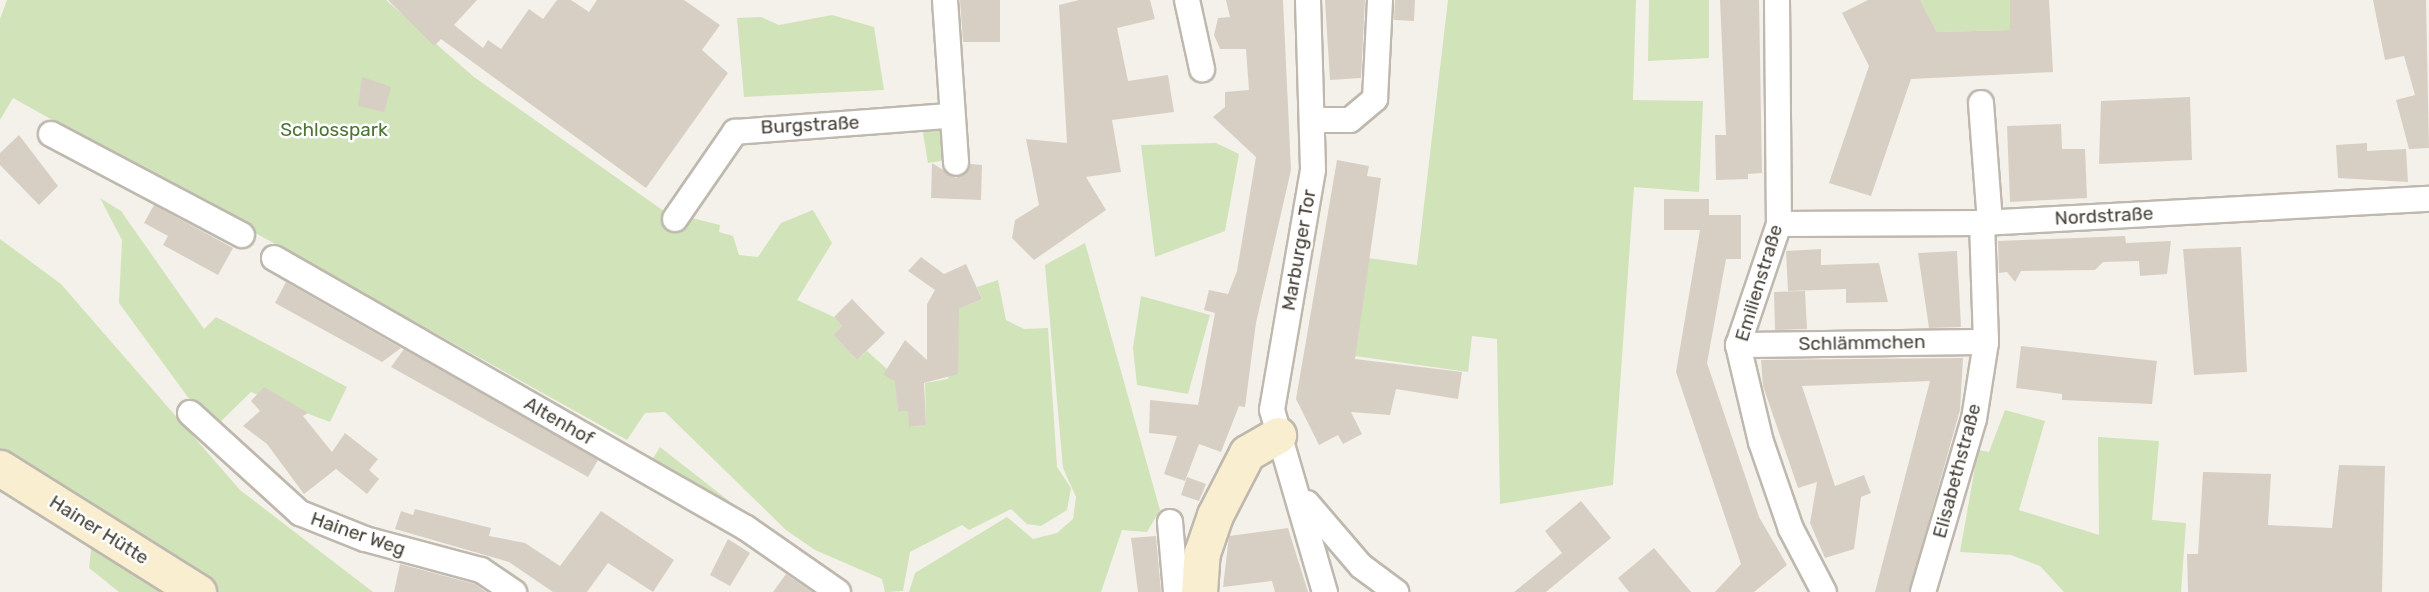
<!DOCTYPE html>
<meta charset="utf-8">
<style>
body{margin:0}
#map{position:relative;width:2429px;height:592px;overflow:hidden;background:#f4f1eb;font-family:Rubik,sans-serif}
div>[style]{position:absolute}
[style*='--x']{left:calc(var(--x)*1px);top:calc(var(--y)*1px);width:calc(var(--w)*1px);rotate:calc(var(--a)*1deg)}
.green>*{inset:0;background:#d1e3b8}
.building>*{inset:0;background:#d7cfc4}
.roads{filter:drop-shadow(2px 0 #beb8ae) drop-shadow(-2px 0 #beb8ae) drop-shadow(0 2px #beb8ae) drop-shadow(0 -2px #beb8ae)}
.street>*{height:24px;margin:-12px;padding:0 12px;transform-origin:12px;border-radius:12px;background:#fff}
.secondary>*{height:35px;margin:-17.5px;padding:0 17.5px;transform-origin:17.5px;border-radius:17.5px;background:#f9eecf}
span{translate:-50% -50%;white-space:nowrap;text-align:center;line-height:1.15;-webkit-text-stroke:5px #fff;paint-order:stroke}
.street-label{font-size:19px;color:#474239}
.park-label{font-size:19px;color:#4c7432}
</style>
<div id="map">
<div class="green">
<div style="clip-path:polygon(7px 0,386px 0,474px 77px,685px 226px,692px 218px,720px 225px,719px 232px,733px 236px,739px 255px,758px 257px,781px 223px,813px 210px,832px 243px,797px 300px,834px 317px,842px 326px,833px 335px,857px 360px,867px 351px,887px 369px,884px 376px,902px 380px,896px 386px,898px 412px,908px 411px,910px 427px,926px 425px,925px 383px,948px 379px,959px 309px,982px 299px,977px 287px,998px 280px,1006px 320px,1024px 329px,1048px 328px,1057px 467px,1071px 488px,1067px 510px,1041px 526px,1027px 524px,1011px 509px,969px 530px,962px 525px,910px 552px,903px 591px,885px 592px,882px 579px,815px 550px,786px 530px,665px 412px,645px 413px,627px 440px,13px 98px,0 120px,0 19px)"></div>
<div style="clip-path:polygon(1448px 0,1636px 0,1633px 100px,1703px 101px,1699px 192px,1634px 187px,1613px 485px,1500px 504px,1497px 339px,1472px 336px,1468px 372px,1355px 356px,1368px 258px,1417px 265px)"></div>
<div style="clip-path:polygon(1649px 0,1709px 0,1709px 58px,1648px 61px)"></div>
<div style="clip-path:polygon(1920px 0,2010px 0,2010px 30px,1937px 32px)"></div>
<div style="clip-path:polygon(832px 15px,874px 27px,884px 90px,744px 97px,737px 18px,761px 17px,779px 25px)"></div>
<div style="clip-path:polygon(940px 124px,946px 160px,928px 163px,922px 127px)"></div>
<div style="clip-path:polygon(1216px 143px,1239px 154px,1225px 231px,1155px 257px,1141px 145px)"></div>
<div style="clip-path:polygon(100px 198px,121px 211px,204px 329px,216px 317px,347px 387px,330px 422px,251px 392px,212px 430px,119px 303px,122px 240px)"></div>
<div style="clip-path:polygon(0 239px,61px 284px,240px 490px,373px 592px,119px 592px,89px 568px,94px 523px,0 456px)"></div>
<div style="clip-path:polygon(1085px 243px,1160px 510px,1147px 532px,1122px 530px,1101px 592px,909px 592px,915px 573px,1007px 517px,1033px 539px,1057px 533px,1073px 519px,1076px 497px,1063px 468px,1045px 265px)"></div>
<div style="clip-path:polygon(1141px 296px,1210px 315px,1188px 394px,1137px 385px,1133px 348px)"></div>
<div style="clip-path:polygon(2005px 410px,2045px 421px,2019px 510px,2099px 535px,2098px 437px,2159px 441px,2152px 520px,2186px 523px,2181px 592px,2064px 592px,2040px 566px,2011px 555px,1960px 552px,1978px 450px,1989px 452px)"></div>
<div style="clip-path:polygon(660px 447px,738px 508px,652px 460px)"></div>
</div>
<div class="building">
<div style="clip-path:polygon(388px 0,477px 0,454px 25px,483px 48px,488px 40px,501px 49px,529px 9px,543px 19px,557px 0,571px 0,589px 12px,597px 0,684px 0,720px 25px,702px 50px,728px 73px,646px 188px,441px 39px,434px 46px)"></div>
<div style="clip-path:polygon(960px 0,1000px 0,1000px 42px,963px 42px)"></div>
<div style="clip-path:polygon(1079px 0,1150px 0,1155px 19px,1117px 28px,1128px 81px,1168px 75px,1174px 112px,1112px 120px,1121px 172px,1086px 177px,1106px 210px,1034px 260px,1012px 238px,1015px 220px,1039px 205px,1026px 139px,1067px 143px,1059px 5px)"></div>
<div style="clip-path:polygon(1226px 0,1283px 0,1291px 170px,1256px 323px,1245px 407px,1239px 406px,1221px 452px,1199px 444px,1185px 481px,1164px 474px,1177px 436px,1149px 433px,1150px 400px,1198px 405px,1215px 313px,1204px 310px,1209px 290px,1228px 294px,1237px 271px,1256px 157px,1213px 117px,1225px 107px,1225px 92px,1249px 90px,1246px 49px,1220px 49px,1214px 35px,1218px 18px,1230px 17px)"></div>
<div style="clip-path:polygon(1325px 0,1365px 0,1361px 78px,1330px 80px)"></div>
<div style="clip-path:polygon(1395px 0,1415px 0,1414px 21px,1394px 20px)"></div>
<div style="clip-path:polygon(1720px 0,1759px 0,1762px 173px,1748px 174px,1748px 179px,1716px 180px,1715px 135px,1726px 135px)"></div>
<div style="clip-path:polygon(1868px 0,1920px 0,1937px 32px,2010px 30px,2010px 0,2049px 0,2053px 72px,1911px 79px,1871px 196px,1829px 183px,1869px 66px,1842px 13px)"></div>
<div style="clip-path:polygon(2373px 0,2426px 0,2429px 148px,2409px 149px,2396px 100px,2415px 95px,2404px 56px,2385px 60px)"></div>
<div style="clip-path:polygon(362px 77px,391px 87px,384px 112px,358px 106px)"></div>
<div style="clip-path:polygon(2190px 97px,2192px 160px,2099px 164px,2101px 101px)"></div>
<div style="clip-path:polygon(2061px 124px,2062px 149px,2085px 149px,2087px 198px,2010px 202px,2007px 126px)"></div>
<div style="clip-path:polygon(19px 135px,58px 186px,39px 205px,0 165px,0 153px)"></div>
<div style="clip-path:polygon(2367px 143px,2367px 151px,2406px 149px,2408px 182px,2338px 178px,2336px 145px)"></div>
<div style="clip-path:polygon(1337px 160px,1369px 166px,1367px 176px,1381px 178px,1355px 359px,1462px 372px,1458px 399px,1396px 389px,1390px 415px,1351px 412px,1362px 434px,1343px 444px,1338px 435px,1319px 445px,1296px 399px)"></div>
<div style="clip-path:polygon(932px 163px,956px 178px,971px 164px,982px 165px,981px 200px,931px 198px)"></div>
<div style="clip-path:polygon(1664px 199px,1709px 199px,1709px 215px,1741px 215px,1741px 259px,1726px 259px,1707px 363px,1759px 517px,1787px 565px,1754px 592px,1715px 592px,1741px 564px,1676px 372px,1700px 230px,1664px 230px)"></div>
<div style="clip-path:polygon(154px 205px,233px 248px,218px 275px,163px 245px,168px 236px,144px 223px)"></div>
<div style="clip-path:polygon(2125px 236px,2126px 243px,2171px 241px,2167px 274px,2140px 276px,2139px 261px,2103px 262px,2095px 270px,2021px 271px,2015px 282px,2007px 272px,1999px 273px,1998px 241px)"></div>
<div style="clip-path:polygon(2241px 247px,2247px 372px,2194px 375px,2183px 249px)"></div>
<div style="clip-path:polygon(1821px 249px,1821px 265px,1879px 263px,1888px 302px,1846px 303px,1846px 289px,1788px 291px,1786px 251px)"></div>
<div style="clip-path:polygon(1957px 251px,1961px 327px,1929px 328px,1918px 253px)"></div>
<div style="clip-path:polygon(921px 257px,944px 274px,966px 264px,982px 299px,959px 309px,958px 374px,924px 383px,926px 425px,909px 427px,908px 411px,898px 412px,895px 381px,883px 375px,905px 340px,927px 360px,927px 304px,935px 290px,908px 271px)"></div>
<div style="clip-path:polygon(286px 282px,401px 348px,382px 362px,275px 303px)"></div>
<div style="clip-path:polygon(1805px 291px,1807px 329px,1775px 330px,1774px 292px)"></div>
<div style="clip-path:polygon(852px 299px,885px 333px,857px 360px,833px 335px,842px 326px,834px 317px)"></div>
<div style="clip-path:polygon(2021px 346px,2157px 361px,2152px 404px,2062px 400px,2062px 394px,2016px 388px)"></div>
<div style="clip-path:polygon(404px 349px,598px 460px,588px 477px,391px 367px)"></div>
<div style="clip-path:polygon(1963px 358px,1960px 410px,1909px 592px,1875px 592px,1930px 381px,1802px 386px,1835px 486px,1864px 475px,1871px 493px,1861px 497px,1854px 549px,1825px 558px,1810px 523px,1817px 482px,1798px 488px,1763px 386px,1761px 360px)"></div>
<div style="clip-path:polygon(264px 387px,308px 413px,303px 416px,332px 452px,345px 433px,378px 459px,369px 470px,379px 479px,367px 494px,336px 469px,304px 494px,267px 444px,243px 426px,260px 411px,251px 401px)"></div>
<div style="clip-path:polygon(2339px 465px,2385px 466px,2382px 592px,2188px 592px,2187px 554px,2198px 554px,2203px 472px,2271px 474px,2268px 525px,2332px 528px)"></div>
<div style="clip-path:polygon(1187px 477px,1206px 484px,1199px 501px,1181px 495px)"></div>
<div style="clip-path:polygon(1581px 501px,1611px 538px,1546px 592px,1514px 592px,1562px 553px,1545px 531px)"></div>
<div style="clip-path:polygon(415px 509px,491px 528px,489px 536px,525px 543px,560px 566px,601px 511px,674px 560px,653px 592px,608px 563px,587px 592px,553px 592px,509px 562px,395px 529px,401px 511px,413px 515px)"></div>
<div style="clip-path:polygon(1288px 528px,1308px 592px,1275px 592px,1272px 581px,1223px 587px,1229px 536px)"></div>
<div style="clip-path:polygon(1156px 536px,1161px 592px,1138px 592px,1131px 538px)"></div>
<div style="clip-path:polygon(728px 539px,750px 553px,730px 586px,710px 575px)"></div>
<div style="clip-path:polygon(1654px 548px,1691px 592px,1629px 592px,1618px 578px)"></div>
<div style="clip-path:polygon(400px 564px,475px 584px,486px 592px,394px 592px)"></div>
<div style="clip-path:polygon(786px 574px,812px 592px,773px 592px)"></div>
</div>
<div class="roads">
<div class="street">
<div style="--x:945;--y:0;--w:163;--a:86.1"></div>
<div style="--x:1187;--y:0;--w:71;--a:77.7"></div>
<div style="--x:1308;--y:0;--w:170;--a:88.3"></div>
<div style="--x:1313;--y:170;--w:243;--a:99.7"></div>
<div style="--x:1272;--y:410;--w:190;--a:73.8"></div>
<div style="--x:1777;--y:0;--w:224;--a:89.5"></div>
<div style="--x:1779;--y:224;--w:128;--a:108.7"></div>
<div style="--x:1738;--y:345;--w:100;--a:76.7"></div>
<div style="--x:1761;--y:442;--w:92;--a:71"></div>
<div style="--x:1791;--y:529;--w:71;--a:62.4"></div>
<div style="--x:1981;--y:103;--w:120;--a:85.7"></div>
<div style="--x:1314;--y:120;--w:36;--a:0"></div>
<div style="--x:1350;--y:120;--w:33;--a:-40"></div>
<div style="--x:1375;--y:99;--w:99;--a:-87.1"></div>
<div style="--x:51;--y:134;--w:216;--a:27.9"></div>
<div style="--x:675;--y:219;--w:106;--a:-55.4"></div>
<div style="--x:735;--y:132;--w:216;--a:-4.3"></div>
<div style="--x:1779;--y:224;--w:203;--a:-0.3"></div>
<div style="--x:1982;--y:223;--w:448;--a:-3.1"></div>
<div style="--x:274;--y:258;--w:544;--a:29.77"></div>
<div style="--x:746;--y:528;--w:112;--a:34.8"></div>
<div style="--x:1738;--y:345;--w:248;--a:-0.7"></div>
<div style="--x:190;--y:413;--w:149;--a:42.3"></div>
<div style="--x:300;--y:513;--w:70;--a:21.8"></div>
<div style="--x:365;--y:539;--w:120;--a:15"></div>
<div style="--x:481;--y:570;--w:40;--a:34"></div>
<div style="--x:1307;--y:503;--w:83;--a:49.4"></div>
<div style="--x:1361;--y:566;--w:44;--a:36.6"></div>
<div style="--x:1170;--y:522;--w:70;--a:85.1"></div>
<div style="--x:1923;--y:592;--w:180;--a:-73.6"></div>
<div style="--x:1974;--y:419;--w:78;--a:-81.1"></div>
<div style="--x:1986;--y:342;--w:119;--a:-91.9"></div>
</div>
<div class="secondary">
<div style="--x:0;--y:468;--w:234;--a:32.1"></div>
<div style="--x:1199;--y:592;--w:39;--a:-86"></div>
<div style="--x:1202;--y:553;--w:40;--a:-71.1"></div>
<div style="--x:1215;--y:515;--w:70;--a:-62.7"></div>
<div style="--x:1247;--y:453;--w:36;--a:-30"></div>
</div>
</div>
<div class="street-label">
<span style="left:810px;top:125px;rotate:-3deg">Burgstraße</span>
<span style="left:2104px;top:216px;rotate:-3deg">Nordstraße</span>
<span style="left:1299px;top:250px;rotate:-80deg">Marburger Tor</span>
<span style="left:1759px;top:283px;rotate:-73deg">Emilienstraße</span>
<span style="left:1862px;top:343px;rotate:-1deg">Schlämmchen</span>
<span style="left:559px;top:421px;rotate:30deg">Altenhof</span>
<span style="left:1957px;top:471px;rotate:-75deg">Elisabethstraße</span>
<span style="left:99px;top:530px;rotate:32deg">Hainer Hütte</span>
<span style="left:358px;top:534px;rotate:19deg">Hainer Weg</span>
</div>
<div class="park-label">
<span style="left:334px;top:130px">Schlosspark</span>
</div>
</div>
